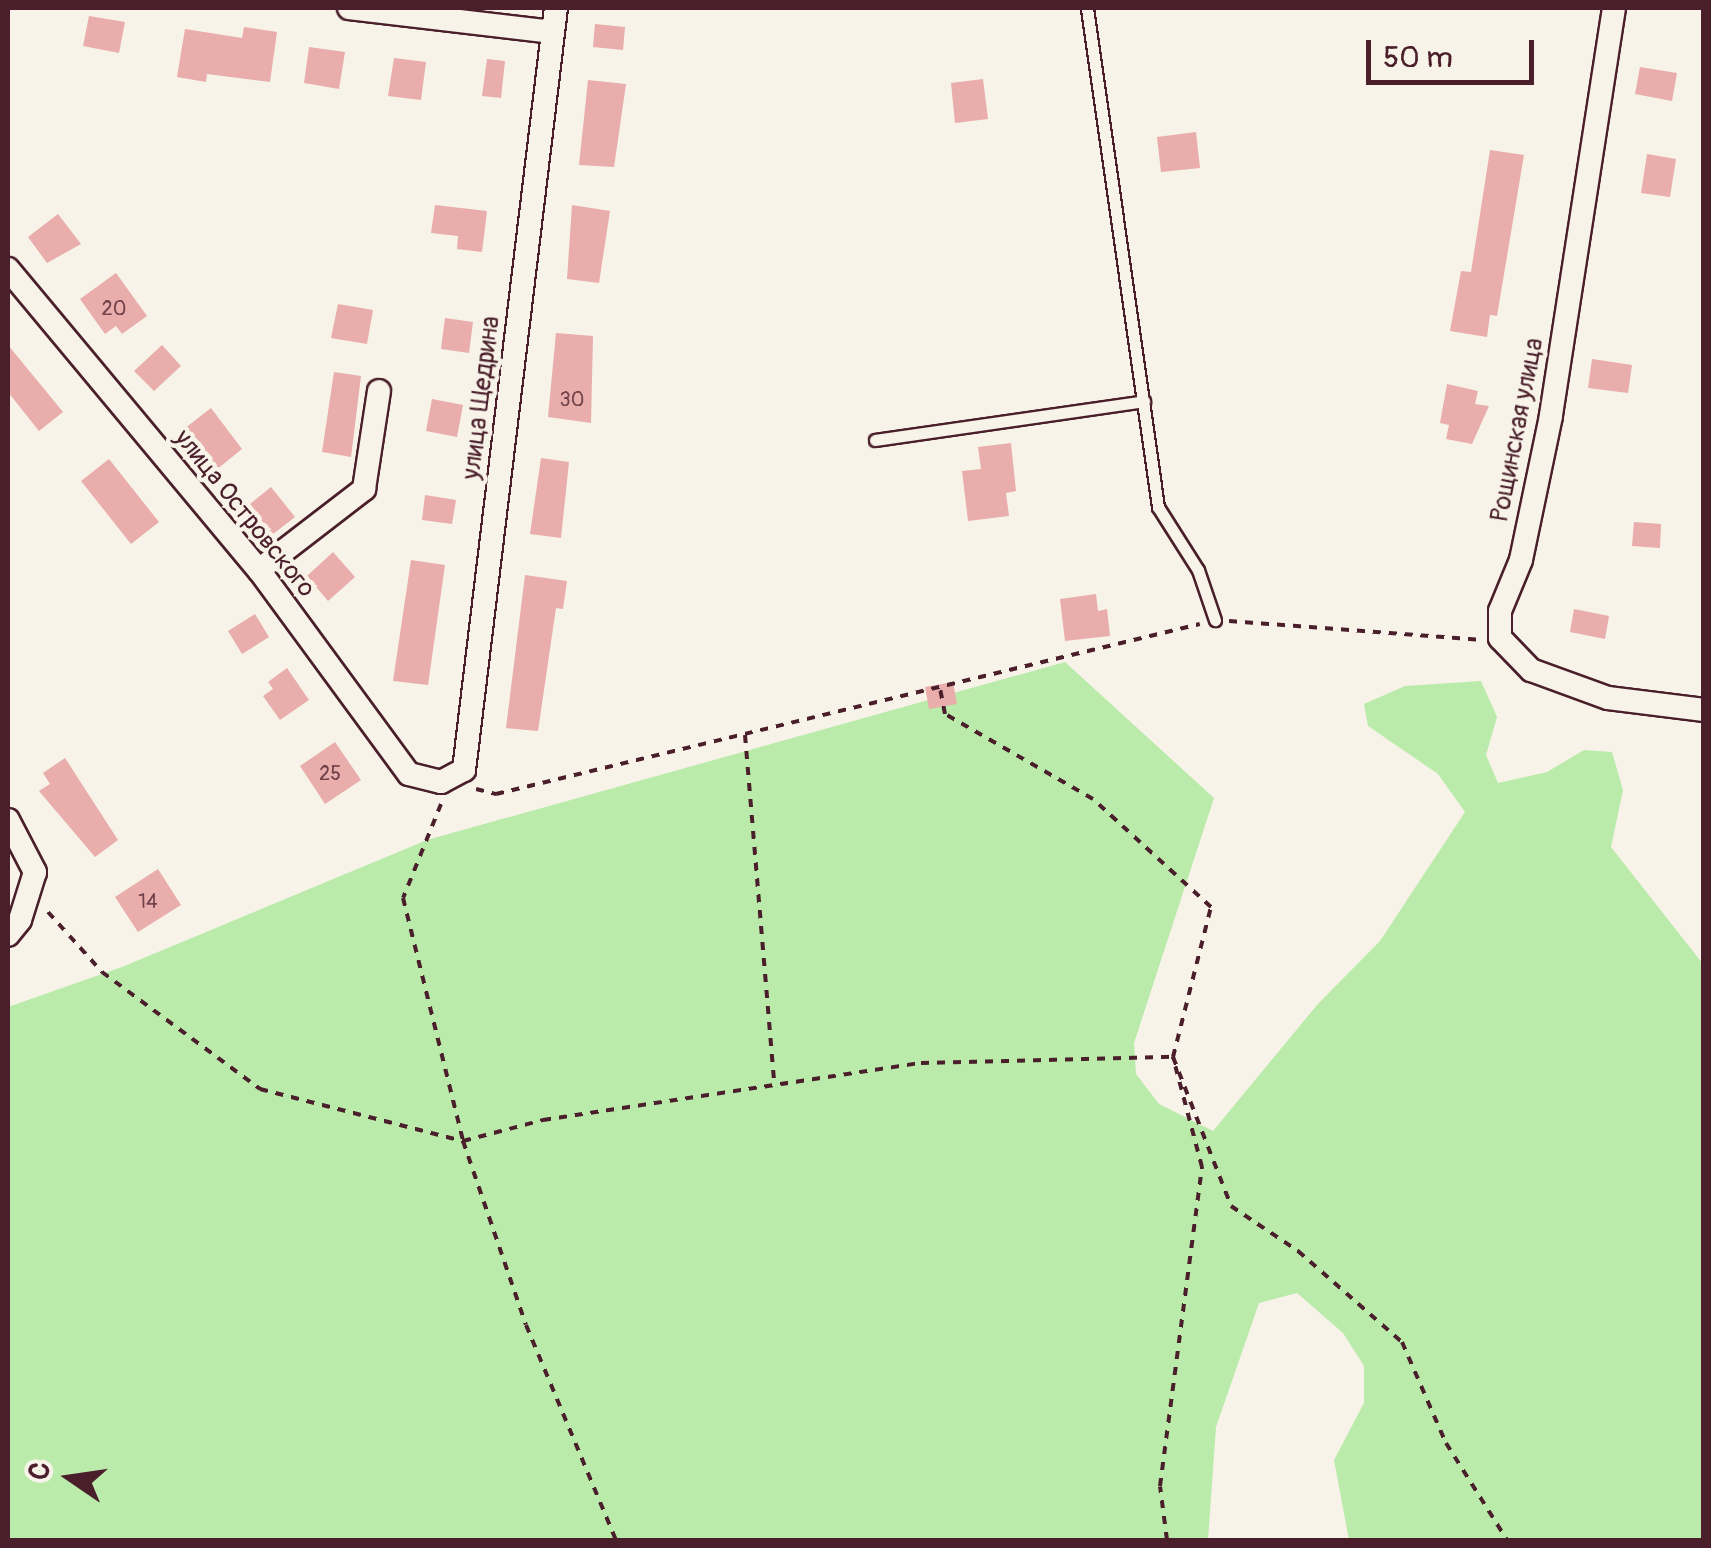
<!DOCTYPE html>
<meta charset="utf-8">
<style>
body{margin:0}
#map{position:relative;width:1711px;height:1548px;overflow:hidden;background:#f7f3e8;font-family:Pangolin,sans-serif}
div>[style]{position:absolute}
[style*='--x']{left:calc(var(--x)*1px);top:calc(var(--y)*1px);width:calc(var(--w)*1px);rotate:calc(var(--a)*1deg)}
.green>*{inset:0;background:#baebab}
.building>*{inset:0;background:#e9adab}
.path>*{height:4px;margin-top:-2px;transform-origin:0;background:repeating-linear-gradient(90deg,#4a1f2b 0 8px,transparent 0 16px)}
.roads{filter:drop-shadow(2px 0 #4a1f2b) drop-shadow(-2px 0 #4a1f2b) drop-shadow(0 2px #4a1f2b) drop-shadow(0 -2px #4a1f2b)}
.service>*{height:11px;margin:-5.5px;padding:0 5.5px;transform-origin:5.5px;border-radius:5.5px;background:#f7f3e8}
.minor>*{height:22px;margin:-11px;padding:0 11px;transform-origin:11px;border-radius:11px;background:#f7f3e8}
span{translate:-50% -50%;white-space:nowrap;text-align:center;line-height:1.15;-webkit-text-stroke:9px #f7f3e8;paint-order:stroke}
.number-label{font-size:20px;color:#72424b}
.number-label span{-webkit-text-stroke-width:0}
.street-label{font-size:25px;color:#4a1f2b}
.frame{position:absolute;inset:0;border:10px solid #4a1f2b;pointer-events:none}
.north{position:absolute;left:20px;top:1428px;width:100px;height:100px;-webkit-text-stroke:8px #f7f3e8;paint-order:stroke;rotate:283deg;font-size:28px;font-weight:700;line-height:40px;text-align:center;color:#4a1f2b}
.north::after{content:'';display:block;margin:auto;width:35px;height:45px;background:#4a1f2b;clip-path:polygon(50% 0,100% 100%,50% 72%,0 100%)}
.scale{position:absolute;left:1366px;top:40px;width:168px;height:45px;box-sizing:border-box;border:5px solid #4a1f2b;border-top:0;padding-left:12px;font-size:30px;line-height:35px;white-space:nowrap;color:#4a1f2b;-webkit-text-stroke:8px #f7f3e8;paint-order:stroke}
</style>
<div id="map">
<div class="green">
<div style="clip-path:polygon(1065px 662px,1214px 798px,1134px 1043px,1136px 1074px,1159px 1104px,1213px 1131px,1317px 1005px,1380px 941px,1465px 812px,1438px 774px,1368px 726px,1364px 704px,1405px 686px,1481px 681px,1497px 717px,1486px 755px,1498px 783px,1547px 772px,1584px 750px,1612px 752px,1623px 790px,1611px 847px,1703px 964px,1703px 1540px,1349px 1540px,1334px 1460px,1364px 1403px,1364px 1366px,1343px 1333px,1297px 1293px,1259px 1303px,1216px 1427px,1208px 1540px,8px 1540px,8px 1007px,122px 967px,427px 840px)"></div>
</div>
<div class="building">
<div style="clip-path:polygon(89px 16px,125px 22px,119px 53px,83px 46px)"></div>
<div style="clip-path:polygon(595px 24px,625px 27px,623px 50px,593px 47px)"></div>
<div style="clip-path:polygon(244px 27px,277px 32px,270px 82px,207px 74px,206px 82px,177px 77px,185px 29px,242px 38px)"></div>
<div style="clip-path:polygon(309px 47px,345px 52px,339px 89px,304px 83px)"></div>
<div style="clip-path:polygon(394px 58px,426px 62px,421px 100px,388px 96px)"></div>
<div style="clip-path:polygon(487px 59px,505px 61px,501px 98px,482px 96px)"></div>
<div style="clip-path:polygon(1640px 67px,1677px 73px,1672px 101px,1635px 94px)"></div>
<div style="clip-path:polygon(983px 79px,988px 119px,955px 123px,951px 83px)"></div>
<div style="clip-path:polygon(588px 80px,626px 84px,614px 167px,579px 165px)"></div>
<div style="clip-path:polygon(1196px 132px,1200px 168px,1161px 172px,1157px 137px)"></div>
<div style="clip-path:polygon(1490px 150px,1524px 155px,1497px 316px,1490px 315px,1487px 337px,1450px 331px,1461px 271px,1471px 272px)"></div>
<div style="clip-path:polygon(1647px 154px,1676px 159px,1670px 197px,1641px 193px)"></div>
<div style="clip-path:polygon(435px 205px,487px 211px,482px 252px,457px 249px,458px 236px,431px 233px)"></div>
<div style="clip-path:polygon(572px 205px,610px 211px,599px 283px,567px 279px)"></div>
<div style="clip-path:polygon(58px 214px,81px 244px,47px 263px,28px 237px)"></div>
<div style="clip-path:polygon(116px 273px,147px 316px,122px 334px,116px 326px,105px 334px,80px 299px)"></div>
<div style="clip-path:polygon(338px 304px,373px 310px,367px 344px,331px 338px)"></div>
<div style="clip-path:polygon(445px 318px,473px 322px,469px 353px,441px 349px)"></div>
<div style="clip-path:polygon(556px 333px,593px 336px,591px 423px,548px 417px)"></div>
<div style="clip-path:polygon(8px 345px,63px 412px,39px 431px,8px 392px)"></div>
<div style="clip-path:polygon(162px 345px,181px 366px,154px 391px,134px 371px)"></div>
<div style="clip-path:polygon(1592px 359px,1632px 365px,1628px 393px,1588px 388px)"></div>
<div style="clip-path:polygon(334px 372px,361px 376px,351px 457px,322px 452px)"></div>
<div style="clip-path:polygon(1447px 384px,1478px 391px,1475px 404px,1489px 406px,1472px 444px,1446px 439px,1449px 425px,1440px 423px)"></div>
<div style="clip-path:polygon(432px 399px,463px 405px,457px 437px,426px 431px)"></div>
<div style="clip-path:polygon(211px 408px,242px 449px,216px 470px,184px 429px)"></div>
<div style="clip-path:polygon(1011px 443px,1016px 491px,1006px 493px,1009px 516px,968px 521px,962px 471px,981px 469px,978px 447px)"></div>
<div style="clip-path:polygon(541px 458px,569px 462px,561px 538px,530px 534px)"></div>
<div style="clip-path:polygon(109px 459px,159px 522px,131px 544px,81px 481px)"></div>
<div style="clip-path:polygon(271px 487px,295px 517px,268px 538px,250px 504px)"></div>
<div style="clip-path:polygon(425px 495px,456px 500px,452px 524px,422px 520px)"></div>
<div style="clip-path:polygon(1634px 522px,1661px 524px,1660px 548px,1632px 546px)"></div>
<div style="clip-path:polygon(333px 552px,355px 577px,328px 601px,307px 576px)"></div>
<div style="clip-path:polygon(411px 560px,445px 565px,428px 685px,393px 681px)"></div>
<div style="clip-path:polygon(525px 575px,567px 581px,563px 609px,556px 608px,538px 731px,506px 728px)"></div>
<div style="clip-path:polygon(1096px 594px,1098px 611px,1107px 609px,1110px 636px,1065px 641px,1060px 599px)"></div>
<div style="clip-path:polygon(1574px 609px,1609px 616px,1605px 639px,1570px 632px)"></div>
<div style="clip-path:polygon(255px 614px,269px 637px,242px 654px,228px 631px)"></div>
<div style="clip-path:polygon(287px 668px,309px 700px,280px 720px,263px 696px,273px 689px,268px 682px)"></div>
<div style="clip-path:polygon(953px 682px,957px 704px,929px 709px,925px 687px)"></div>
<div style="clip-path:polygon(335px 742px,361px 780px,325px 804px,300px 766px)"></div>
<div style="clip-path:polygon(65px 758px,118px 840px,95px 857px,39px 791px,50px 784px,43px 773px)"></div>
<div style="clip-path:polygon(158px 869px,181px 905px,138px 932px,115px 897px)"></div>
</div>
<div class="path">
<div style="--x:1229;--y:621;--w:251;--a:4.3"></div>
<div style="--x:745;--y:735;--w:350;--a:85.2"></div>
<div style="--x:476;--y:789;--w:21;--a:14"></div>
<div style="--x:496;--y:794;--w:724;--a:-13.58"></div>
<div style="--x:441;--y:804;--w:101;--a:112"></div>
<div style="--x:403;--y:898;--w:250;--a:76.1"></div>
<div style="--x:463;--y:1141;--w:83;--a:-14.7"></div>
<div style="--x:543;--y:1120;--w:382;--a:-8.6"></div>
<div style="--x:921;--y:1063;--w:252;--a:-1.4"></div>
<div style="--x:1173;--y:1057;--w:155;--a:-75.8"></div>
<div style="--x:1211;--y:907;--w:160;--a:-137.5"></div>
<div style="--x:1093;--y:799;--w:171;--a:-150.1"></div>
<div style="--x:945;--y:714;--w:31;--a:-101"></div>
<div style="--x:48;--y:912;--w:81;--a:48"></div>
<div style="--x:102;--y:972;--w:197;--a:36.5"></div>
<div style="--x:260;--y:1089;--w:210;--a:14.4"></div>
<div style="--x:463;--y:1141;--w:194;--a:71.1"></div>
<div style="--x:526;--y:1325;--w:233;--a:67.3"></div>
<div style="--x:1167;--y:1540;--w:54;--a:-97.4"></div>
<div style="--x:1160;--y:1486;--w:322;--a:-82.5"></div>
<div style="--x:1202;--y:1167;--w:114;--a:-104.8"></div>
<div style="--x:1173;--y:1057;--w:160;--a:68.7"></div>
<div style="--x:1231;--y:1206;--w:81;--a:33.9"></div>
<div style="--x:1298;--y:1251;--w:138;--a:41.2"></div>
<div style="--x:1402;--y:1342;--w:110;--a:66.5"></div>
<div style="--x:1446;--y:1443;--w:115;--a:57.8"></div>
</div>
<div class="roads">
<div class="service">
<div style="--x:1087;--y:8;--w:504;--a:81.9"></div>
<div style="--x:1158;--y:507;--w:75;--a:57.6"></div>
<div style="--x:1198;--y:570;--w:53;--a:71.2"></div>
<div style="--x:875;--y:440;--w:272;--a:-8.2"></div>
</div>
<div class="minor">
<div style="--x:349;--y:8;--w:205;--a:6.7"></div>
<div style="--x:1614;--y:8;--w:413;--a:98.8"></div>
<div style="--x:1551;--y:416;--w:147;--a:101.8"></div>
<div style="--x:1521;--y:560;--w:55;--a:112.4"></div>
<div style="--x:1500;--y:611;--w:27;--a:90"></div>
<div style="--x:1500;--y:638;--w:45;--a:45.9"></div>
<div style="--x:1531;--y:670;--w:82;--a:20"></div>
<div style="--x:1608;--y:698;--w:97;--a:7.1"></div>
<div style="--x:8;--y:269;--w:392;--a:50.2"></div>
<div style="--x:259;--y:570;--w:253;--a:53.7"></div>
<div style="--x:409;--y:774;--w:33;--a:14"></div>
<div style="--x:441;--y:782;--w:26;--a:-28"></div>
<div style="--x:464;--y:770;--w:768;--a:-83.12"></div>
<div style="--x:259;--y:570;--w:133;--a:-37.6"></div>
<div style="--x:364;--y:489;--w:99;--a:-81.3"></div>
<div style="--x:8;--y:820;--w:59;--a:62.6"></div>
<div style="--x:35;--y:872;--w:50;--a:107.4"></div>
<div style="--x:20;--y:920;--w:19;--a:129"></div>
</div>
</div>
<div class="number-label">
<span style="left:114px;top:308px">20</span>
<span style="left:572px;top:399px">30</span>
<span style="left:330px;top:773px">25</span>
<span style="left:148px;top:901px">14</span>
</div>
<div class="street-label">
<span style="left:482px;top:398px;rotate:-83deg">улица Щедрина</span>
<span style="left:1518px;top:430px;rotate:-79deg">Рощинская улица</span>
<span style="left:244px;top:514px;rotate:51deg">улица Островского</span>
</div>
<div class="frame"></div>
<div class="north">С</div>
<div class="scale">50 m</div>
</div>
